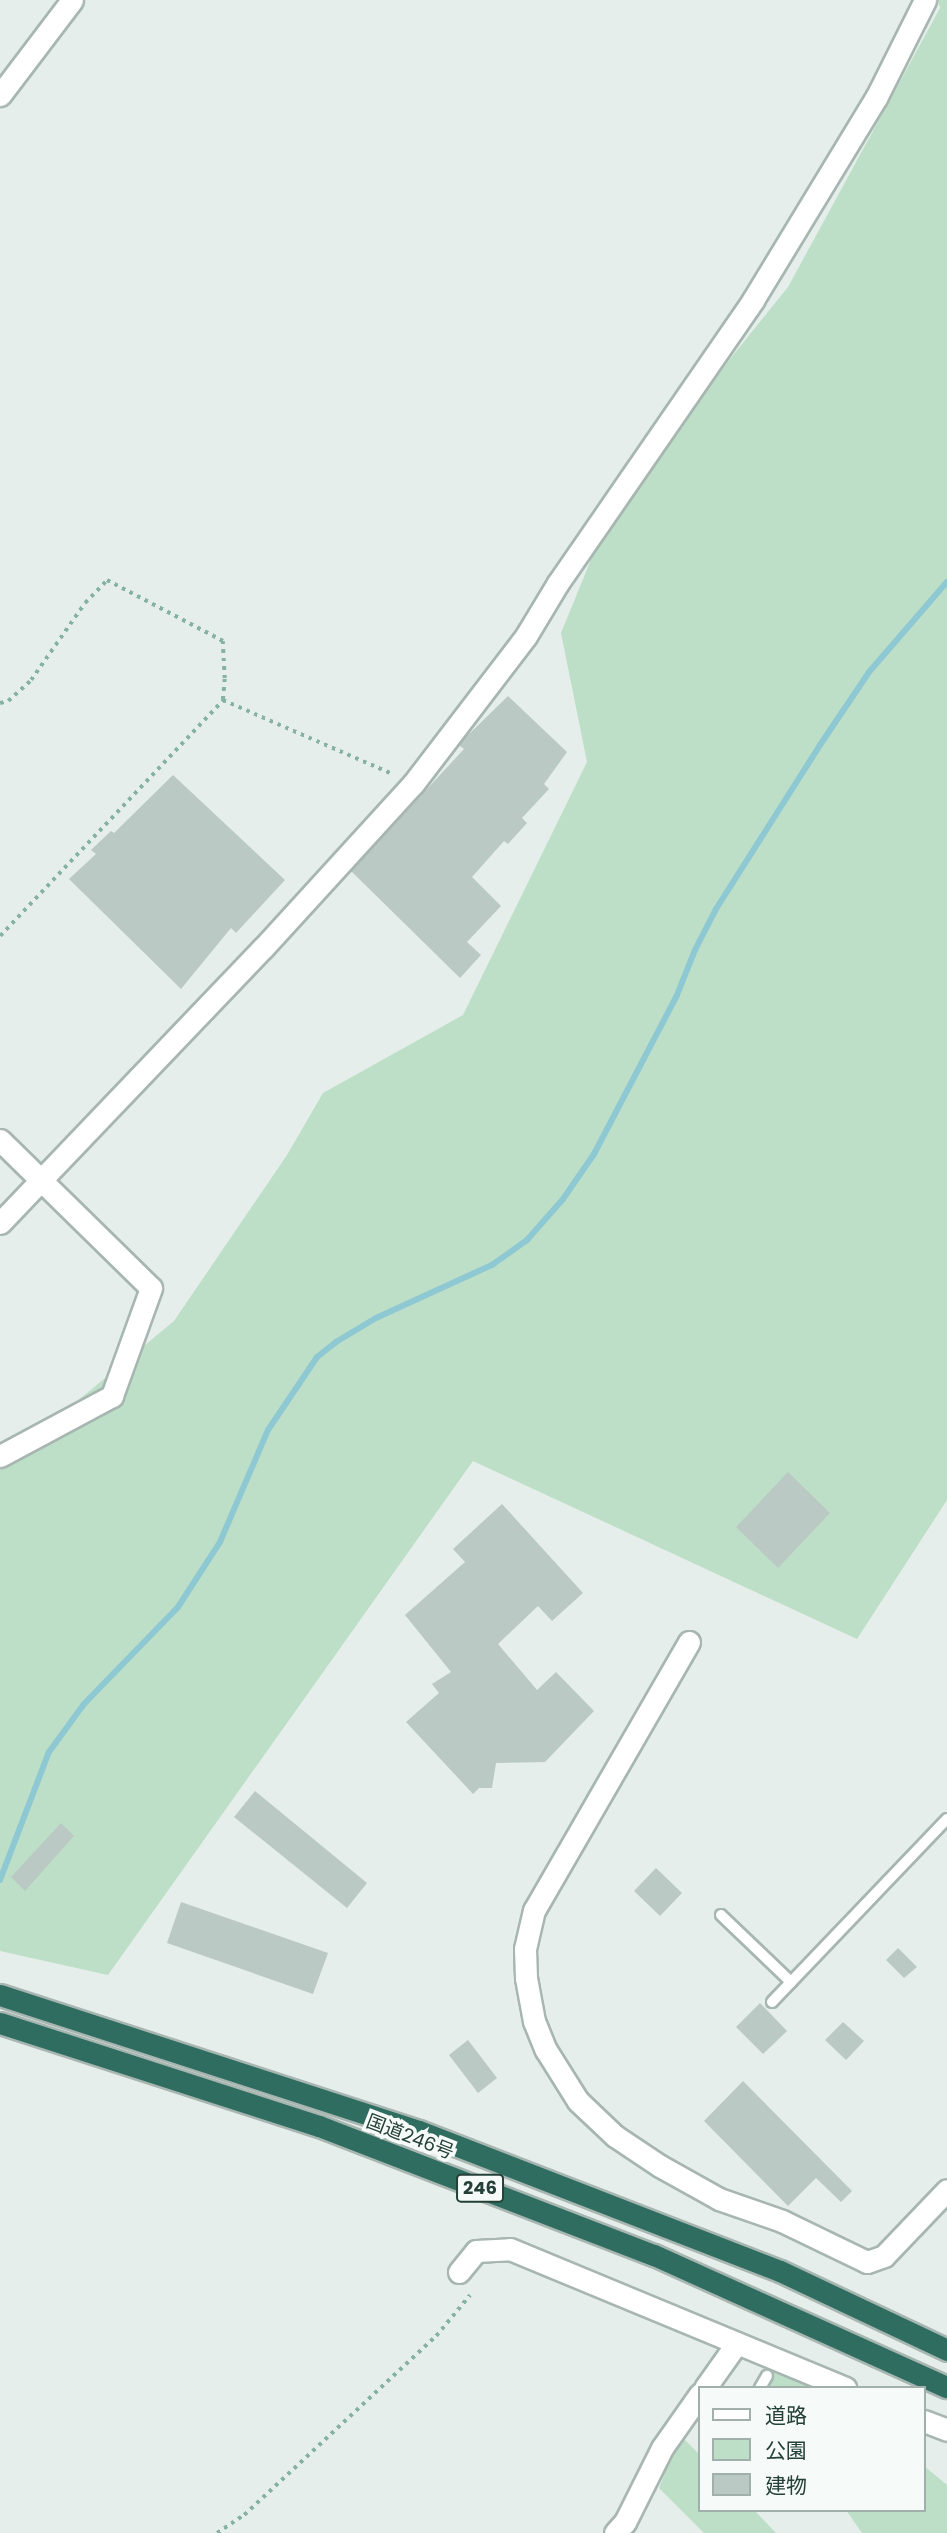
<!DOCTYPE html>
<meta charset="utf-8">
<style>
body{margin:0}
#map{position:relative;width:947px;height:2533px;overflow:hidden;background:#e5eeea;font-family:Poppins,"Noto Sans JP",sans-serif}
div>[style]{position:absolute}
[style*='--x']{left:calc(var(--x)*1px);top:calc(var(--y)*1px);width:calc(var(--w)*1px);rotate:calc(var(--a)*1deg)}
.green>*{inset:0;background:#bedfc7}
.stream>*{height:6px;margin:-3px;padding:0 3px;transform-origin:3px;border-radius:3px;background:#8dc8d3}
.building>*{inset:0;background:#bac9c3}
.path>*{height:3.5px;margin-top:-1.75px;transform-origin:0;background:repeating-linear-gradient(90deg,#85b2a3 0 3.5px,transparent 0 8.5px)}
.roads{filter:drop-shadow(2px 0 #a7b6b1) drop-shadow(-2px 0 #a7b6b1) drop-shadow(0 2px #a7b6b1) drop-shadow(0 -2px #a7b6b1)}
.lane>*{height:10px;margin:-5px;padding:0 5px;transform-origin:5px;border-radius:5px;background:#fff}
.street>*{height:21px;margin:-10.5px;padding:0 10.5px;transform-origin:10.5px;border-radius:10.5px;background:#fff}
.highway>*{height:21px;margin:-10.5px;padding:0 10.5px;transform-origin:10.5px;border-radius:10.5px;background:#2f6d60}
span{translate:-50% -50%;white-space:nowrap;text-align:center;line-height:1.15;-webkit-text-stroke:7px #f6faf8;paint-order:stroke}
.shield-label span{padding:2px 5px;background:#f6faf8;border:2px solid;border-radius:5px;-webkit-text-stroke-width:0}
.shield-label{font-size:18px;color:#244038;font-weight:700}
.street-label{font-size:19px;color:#244038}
.legend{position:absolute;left:698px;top:2386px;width:228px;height:126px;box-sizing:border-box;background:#f6faf8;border:2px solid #a2b0ab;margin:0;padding:9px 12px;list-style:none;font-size:21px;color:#244038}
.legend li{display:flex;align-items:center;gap:14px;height:35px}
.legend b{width:35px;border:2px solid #a2b0ab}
</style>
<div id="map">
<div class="green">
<div style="clip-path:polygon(938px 0,947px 0,947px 1500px,857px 1639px,473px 1461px,108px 1975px,0 1951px,0 1465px,174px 1321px,287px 1155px,323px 1093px,463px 1015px,587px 762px,561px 633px,614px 503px,788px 287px,940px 8px)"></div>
<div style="clip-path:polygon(773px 2368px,829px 2388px,757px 2388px)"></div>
<div style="clip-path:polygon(680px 2435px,700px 2455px,700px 2510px,754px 2510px,776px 2533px,704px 2533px,659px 2488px)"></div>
<div style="clip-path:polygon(924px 2466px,947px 2485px,947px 2533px,862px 2533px,846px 2510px,924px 2510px)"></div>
</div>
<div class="stream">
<div style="--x:0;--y:1880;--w:137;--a:-69.1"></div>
<div style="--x:49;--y:1752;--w:59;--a:-53.9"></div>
<div style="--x:84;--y:1704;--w:135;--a:-45.9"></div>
<div style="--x:178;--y:1607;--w:77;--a:-57.1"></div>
<div style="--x:220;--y:1542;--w:122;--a:-66.8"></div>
<div style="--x:268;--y:1430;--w:88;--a:-56.1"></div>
<div style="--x:317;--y:1357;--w:24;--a:-38"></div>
<div style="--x:336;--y:1342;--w:47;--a:-31"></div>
<div style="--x:376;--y:1318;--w:128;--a:-24.6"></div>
<div style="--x:492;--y:1265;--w:43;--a:-35.5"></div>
<div style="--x:527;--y:1240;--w:55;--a:-48.7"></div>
<div style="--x:563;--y:1199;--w:55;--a:-55.4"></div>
<div style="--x:594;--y:1154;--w:179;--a:-62.4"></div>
<div style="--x:677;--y:995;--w:48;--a:-68.2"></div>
<div style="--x:695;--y:950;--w:46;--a:-62.9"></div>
<div style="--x:716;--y:909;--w:194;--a:-57.6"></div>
<div style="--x:820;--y:745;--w:88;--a:-56.1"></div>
<div style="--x:869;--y:672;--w:119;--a:-49.1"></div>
</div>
<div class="building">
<div style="clip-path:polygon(508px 696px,567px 752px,544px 784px,549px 789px,522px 818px,527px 823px,508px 844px,504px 841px,472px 877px,501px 906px,467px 942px,481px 955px,460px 978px,351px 871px,464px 749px,459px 745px,463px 740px)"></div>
<div style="clip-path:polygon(173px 775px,285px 880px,236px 933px,231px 928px,181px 989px,69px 879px,96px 854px,91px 850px,111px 831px,114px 833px)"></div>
<div style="clip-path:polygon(788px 1472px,830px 1513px,778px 1568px,736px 1527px)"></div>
<div style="clip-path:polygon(502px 1504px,583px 1593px,552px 1621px,538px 1606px,498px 1644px,537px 1690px,556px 1672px,594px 1711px,545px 1762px,496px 1763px,492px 1788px,479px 1788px,473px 1794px,406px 1722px,439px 1693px,432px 1684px,451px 1672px,405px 1615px,465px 1562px,453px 1549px)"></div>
<div style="clip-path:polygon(255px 1791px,367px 1883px,347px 1908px,234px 1817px)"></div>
<div style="clip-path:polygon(61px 1823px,74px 1836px,25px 1891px,11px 1877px)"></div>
<div style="clip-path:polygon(656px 1868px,682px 1893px,660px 1916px,634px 1891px)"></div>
<div style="clip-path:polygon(181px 1902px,328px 1953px,313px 1994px,167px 1943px)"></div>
<div style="clip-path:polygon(898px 1948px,917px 1967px,904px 1978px,886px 1960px)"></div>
<div style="clip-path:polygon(760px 2003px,787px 2031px,763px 2054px,736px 2027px)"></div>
<div style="clip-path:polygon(843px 2022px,864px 2041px,846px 2060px,825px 2040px)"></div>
<div style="clip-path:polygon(468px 2040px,497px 2078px,478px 2093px,449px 2055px)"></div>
<div style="clip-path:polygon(743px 2081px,852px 2191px,841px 2202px,816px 2178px,788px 2206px,704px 2121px)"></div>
</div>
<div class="path">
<div style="--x:0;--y:703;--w:8;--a:-14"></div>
<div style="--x:8;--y:701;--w:31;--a:-42"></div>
<div style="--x:31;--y:680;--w:94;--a:-55"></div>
<div style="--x:85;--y:603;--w:32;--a:-46"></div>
<div style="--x:107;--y:580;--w:131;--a:27.7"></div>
<div style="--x:223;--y:641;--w:38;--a:87"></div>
<div style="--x:225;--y:679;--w:21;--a:95"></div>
<div style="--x:0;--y:936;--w:325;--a:-46.6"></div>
<div style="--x:223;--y:700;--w:184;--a:23.6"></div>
<div style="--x:217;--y:2533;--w:32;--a:-34"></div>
<div style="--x:244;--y:2515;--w:262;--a:-43"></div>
<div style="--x:436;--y:2336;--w:53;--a:-50.3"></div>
</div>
<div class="roads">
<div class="lane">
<div style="--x:721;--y:1915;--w:97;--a:43.7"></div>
<div style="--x:772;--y:2002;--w:253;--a:-46.3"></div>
<div style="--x:760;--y:2388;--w:14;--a:-60"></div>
</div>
<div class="street">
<div style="--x:0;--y:95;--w:119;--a:-52.8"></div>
<div style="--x:0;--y:1140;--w:211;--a:44.4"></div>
<div style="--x:151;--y:1288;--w:115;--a:109.9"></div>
<div style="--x:112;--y:1396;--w:127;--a:151.8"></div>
<div style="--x:0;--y:1223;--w:381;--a:-46.3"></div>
<div style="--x:263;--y:948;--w:222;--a:-47.6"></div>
<div style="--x:413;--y:784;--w:186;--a:-52.6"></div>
<div style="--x:526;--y:636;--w:62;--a:-58.9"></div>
<div style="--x:558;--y:583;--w:344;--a:-55.4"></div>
<div style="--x:753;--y:300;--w:237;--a:-58.7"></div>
<div style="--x:876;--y:98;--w:110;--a:-63.4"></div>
<div style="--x:689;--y:1642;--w:310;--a:120"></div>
<div style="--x:534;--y:1910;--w:40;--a:103"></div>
<div style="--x:525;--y:1949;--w:29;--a:88"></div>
<div style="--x:526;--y:1978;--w:44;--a:79.5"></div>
<div style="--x:534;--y:2021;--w:31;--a:68"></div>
<div style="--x:546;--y:2050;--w:60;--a:57.9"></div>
<div style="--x:578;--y:2101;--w:51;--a:43.4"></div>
<div style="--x:615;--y:2136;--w:54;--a:33.7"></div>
<div style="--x:660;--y:2166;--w:68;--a:29.2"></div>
<div style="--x:719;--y:2199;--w:67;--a:19.2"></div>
<div style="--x:782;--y:2221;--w:94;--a:25.8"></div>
<div style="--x:867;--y:2262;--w:18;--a:-19"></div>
<div style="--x:884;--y:2256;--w:91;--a:-46.3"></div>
<div style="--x:459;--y:2272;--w:27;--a:-51"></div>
<div style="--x:476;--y:2251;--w:34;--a:-3"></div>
<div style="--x:510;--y:2249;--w:363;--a:22.5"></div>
<div style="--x:705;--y:2388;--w:55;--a:-54.6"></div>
<div style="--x:924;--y:2421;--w:25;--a:21"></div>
<div style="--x:615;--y:2533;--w:15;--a:-48"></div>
<div style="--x:625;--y:2522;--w:83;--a:-63.4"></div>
<div style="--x:662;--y:2448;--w:66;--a:-54.9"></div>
</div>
<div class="highway">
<div style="--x:0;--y:1995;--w:441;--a:18"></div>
<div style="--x:419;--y:2131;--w:387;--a:21.2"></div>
<div style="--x:780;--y:2271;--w:185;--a:25.3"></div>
<div style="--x:0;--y:2023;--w:335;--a:17.9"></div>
<div style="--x:319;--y:2126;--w:359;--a:21.1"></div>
<div style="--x:654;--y:2255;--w:321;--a:24.3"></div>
</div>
</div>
<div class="shield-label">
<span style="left:480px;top:2188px">246</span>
</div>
<div class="street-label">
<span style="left:410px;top:2137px;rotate:21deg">国道246号</span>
</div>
<ul class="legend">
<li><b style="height:9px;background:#fff"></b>道路</li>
<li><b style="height:19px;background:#bedfc7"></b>公園</li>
<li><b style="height:19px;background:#bac9c3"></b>建物</li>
</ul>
</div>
